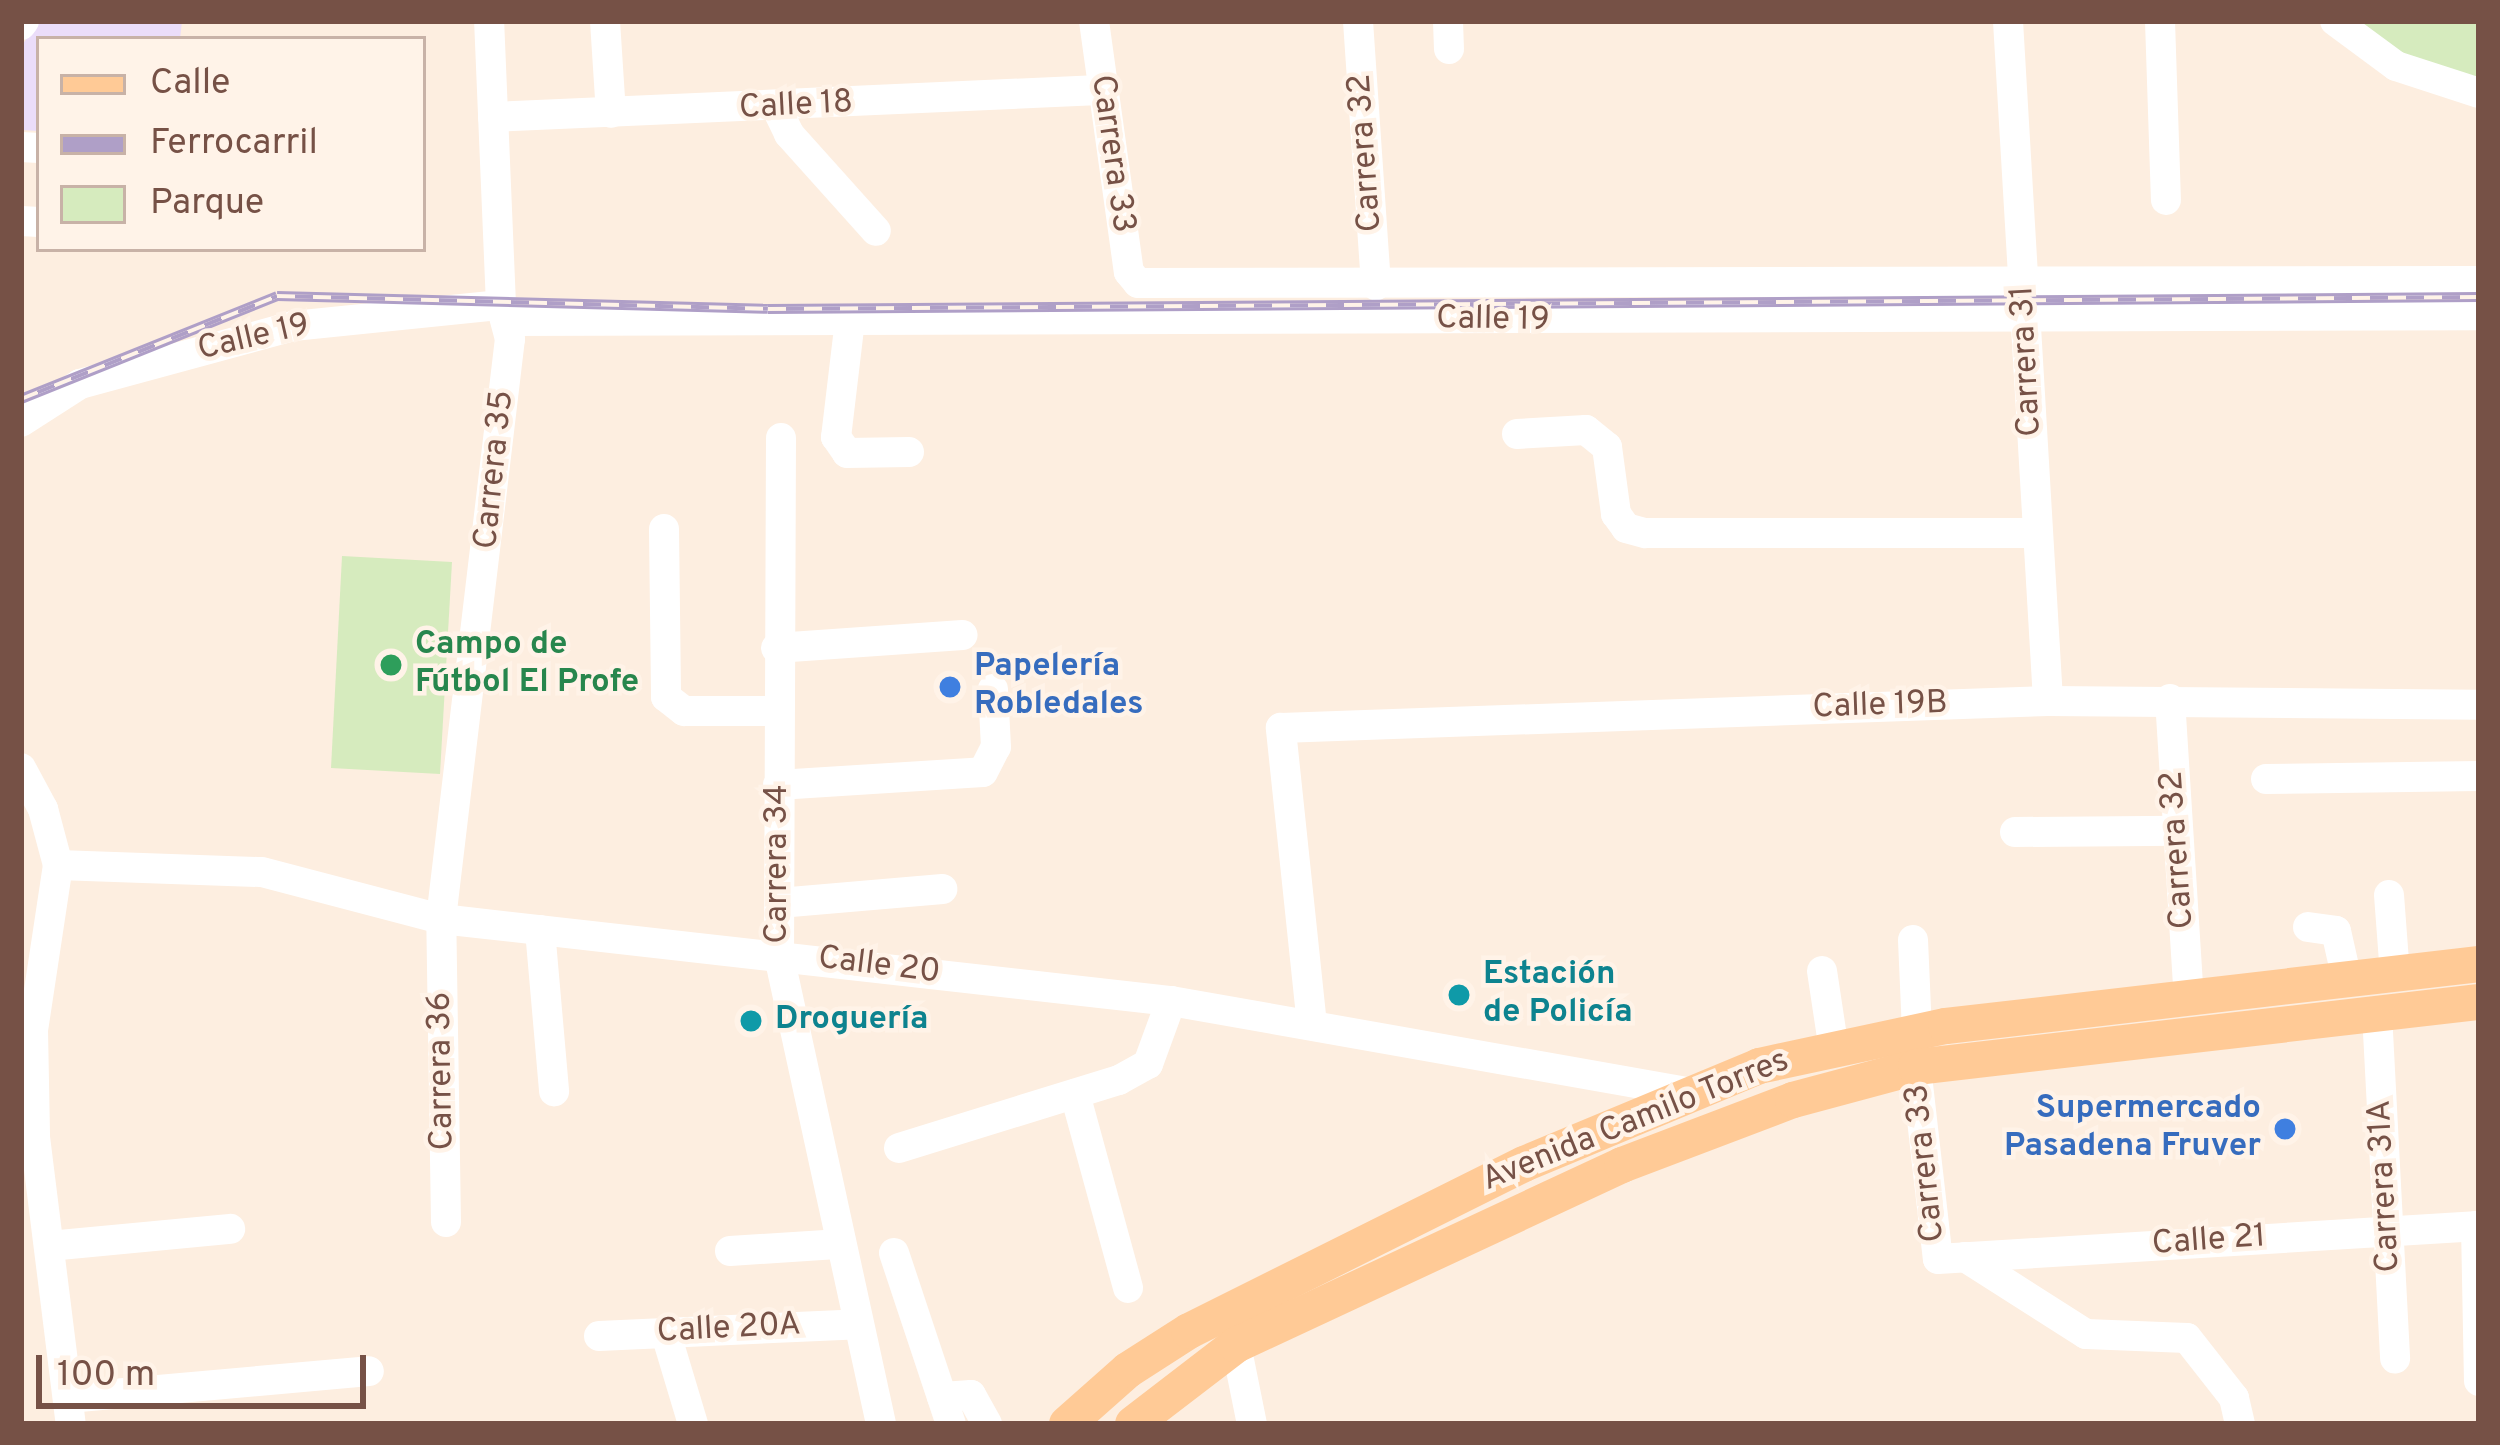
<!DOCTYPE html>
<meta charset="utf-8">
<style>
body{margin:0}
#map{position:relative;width:2500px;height:1445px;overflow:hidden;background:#fdeee0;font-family:Overpass,sans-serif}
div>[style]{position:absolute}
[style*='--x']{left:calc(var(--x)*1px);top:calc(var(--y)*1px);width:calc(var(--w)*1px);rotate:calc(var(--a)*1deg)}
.education>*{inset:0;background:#ebddf9}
.green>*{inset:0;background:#d6ebbe}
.minor>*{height:30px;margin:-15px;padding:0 15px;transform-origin:15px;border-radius:15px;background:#fff}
.major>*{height:36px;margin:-18px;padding:0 18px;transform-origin:18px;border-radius:18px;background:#ffca96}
.rail>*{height:10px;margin-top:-5px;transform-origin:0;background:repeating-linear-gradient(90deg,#fff3e8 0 18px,#af9fc7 0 36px);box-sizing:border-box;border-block:3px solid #af9fc7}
.dots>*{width:33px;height:33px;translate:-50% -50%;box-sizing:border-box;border:6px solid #fff3e8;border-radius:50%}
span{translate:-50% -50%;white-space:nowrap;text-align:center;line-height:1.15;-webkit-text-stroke:9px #fff3e8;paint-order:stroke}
.street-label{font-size:33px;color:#765146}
.leisure-label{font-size:33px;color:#27864d;font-weight:700}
.left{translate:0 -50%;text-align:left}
.shop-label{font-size:33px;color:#366cbe;font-weight:700}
.right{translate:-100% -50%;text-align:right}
.culture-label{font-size:33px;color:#0d838f;font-weight:700}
.frame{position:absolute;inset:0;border:24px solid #765146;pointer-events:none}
.legend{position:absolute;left:36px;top:36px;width:390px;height:216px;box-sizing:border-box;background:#fff3e8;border:3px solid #c8b2a7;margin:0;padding:15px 21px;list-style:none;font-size:36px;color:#765146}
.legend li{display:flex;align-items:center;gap:24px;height:60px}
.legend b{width:60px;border:3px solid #c8b2a7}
.scale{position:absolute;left:36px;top:1355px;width:330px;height:54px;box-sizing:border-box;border:6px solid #765146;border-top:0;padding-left:15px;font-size:36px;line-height:42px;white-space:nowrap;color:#765146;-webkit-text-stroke:9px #fff3e8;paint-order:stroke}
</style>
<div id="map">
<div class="education">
<div style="clip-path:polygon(38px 21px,182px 21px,180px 39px,39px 39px,39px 131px,21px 130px,21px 47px)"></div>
</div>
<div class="green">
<div style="clip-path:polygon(2350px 21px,2479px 21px,2479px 83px,2407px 63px)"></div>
<div style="clip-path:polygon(342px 556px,452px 562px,440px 774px,331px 768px)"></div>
</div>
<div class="minor">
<div style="--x:605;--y:21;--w:92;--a:86.3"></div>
<div style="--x:1094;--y:21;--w:253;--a:82.1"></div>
<div style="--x:1129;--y:272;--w:14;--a:51"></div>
<div style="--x:1138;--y:283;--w:1341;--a:-0.09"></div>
<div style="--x:1358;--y:21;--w:265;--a:86.1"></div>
<div style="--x:1448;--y:21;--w:28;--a:88"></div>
<div style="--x:2008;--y:21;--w:681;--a:86.63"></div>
<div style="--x:2160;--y:21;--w:179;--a:88.1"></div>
<div style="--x:2335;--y:21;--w:76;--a:36.4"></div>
<div style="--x:2396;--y:66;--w:87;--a:18"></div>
<div style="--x:21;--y:25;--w:5;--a:-53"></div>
<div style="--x:777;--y:109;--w:28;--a:64"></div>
<div style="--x:789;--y:134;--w:130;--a:48.1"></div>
<div style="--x:493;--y:117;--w:607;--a:-2.55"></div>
<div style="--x:21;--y:147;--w:18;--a:3"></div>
<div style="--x:21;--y:221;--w:18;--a:3"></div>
<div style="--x:850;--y:320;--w:118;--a:96.8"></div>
<div style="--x:836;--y:437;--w:19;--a:55"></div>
<div style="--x:847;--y:453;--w:62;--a:-0.9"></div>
<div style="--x:507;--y:321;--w:1972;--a:-0.17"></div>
<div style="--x:21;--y:422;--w:70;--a:-32.8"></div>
<div style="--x:80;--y:384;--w:221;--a:-15.2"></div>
<div style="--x:293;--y:326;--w:209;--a:-5.8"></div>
<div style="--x:1517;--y:434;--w:69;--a:-3.3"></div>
<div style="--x:1586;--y:430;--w:27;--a:39"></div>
<div style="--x:1607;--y:447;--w:68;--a:82.3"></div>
<div style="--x:1616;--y:514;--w:17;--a:54"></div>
<div style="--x:1626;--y:528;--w:20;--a:15"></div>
<div style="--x:1645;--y:533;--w:391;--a:0"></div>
<div style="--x:781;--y:438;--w:518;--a:90.22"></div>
<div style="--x:779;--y:956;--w:479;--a:77.7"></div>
<div style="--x:664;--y:529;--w:168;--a:89.3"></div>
<div style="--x:666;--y:697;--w:23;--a:38"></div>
<div style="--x:684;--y:711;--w:94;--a:0"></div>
<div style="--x:776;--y:648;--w:187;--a:-4"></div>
<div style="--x:2170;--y:699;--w:302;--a:86.4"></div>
<div style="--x:21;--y:768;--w:47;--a:61.8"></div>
<div style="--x:43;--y:809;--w:58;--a:75"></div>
<div style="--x:58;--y:865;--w:167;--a:98.6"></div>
<div style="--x:33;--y:1030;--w:107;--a:88.9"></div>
<div style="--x:35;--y:1137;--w:289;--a:82.9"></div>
<div style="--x:2266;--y:779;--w:213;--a:-0.8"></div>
<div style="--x:778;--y:785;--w:205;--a:-3.6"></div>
<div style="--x:983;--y:772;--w:28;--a:-63"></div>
<div style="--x:996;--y:747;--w:58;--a:-93"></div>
<div style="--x:2015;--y:832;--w:162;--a:-0.4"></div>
<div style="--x:58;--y:865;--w:204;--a:2"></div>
<div style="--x:262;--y:872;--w:185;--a:14.7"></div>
<div style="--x:441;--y:919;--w:735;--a:6.41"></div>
<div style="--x:1171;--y:1001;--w:535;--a:10.01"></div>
<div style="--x:2389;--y:895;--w:79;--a:85.7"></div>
<div style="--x:779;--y:903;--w:164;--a:-4.9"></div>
<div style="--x:2308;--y:927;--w:28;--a:8"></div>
<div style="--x:2336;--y:931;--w:50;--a:77.3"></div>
<div style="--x:540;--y:930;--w:162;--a:85"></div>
<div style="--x:1913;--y:940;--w:90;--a:87.5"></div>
<div style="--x:1822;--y:971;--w:74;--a:81.4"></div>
<div style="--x:2377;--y:1013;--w:346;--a:87"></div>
<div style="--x:1312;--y:1025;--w:299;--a:-96"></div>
<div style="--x:1281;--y:728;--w:767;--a:-2.02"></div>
<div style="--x:2048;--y:701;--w:431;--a:0.5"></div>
<div style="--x:1916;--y:1067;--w:193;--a:83.5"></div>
<div style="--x:1938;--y:1259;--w:542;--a:-3.49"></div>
<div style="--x:1075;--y:1094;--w:201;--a:74.7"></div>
<div style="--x:899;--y:1148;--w:230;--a:-17.2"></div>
<div style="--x:1119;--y:1080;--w:33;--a:-29"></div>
<div style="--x:1148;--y:1064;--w:67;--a:-69.9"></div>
<div style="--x:446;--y:1222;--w:303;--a:-90.9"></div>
<div style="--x:441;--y:919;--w:584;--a:-83.22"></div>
<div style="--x:510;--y:339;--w:35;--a:-105"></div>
<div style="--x:501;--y:305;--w:284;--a:-92.4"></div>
<div style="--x:2476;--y:1226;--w:155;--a:88.9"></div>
<div style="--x:49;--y:1246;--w:182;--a:-5.4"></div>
<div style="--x:730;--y:1251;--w:107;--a:-3.7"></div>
<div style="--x:894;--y:1253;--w:180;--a:71.6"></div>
<div style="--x:1965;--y:1257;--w:143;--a:32.5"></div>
<div style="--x:2086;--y:1334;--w:101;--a:2.3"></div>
<div style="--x:2187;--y:1338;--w:76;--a:51.9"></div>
<div style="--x:2234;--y:1398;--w:27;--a:77"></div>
<div style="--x:666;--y:1334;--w:94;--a:73.3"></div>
<div style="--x:599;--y:1336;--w:260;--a:-2.6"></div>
<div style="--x:1236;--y:1345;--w:81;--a:78.6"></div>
<div style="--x:942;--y:1397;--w:29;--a:-4"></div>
<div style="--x:971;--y:1395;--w:33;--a:61"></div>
<div style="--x:68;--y:1398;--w:302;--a:-5.1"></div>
</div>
<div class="major">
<div style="--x:1067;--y:1424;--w:81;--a:-41.5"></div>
<div style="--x:1128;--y:1370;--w:72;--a:-32.6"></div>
<div style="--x:1189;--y:1331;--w:374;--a:-26.5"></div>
<div style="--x:1524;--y:1164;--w:255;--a:-22.6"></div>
<div style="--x:1759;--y:1066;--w:191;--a:-12.1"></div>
<div style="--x:1946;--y:1026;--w:537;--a:-6.63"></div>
<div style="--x:1133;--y:1424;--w:130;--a:-37.5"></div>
<div style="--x:1236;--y:1345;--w:426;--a:-25"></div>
<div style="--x:1622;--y:1165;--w:183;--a:-20.8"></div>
<div style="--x:1793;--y:1100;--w:127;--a:-15"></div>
<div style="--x:1916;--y:1067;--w:567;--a:-6.59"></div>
</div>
<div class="rail">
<div style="--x:21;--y:399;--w:276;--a:-21.9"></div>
<div style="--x:277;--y:296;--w:491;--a:1.5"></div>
<div style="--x:768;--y:309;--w:1711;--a:-0.4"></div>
</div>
<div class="dots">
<div style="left:391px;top:665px;background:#2e9e5b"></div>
<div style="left:950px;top:687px;background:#3f7fe0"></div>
<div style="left:1459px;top:995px;background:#0f9aa8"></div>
<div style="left:751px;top:1021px;background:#0f9aa8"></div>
<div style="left:2285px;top:1129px;background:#3f7fe0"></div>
</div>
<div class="street-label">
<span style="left:796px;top:107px;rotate:-3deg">Calle 18</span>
<span style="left:1367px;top:153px;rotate:-94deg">Carrera 32</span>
<span style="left:1111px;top:154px;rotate:82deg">Carrera 33</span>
<span style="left:1493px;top:321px;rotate:1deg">Calle 19</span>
<span style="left:254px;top:339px;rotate:-13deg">Calle 19</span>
<span style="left:2028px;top:361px;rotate:-93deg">Carrera 31</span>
<span style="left:496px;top:470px;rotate:-84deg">Carrera 35</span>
<span style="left:1880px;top:707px;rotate:-2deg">Calle 19B</span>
<span style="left:2179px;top:850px;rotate:-94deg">Carrera 32</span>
<span style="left:779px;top:864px;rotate:-90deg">Carrera 34</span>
<span style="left:879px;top:967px;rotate:7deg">Calle 20</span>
<span style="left:443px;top:1071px;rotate:-91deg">Carrera 36</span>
<span style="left:1636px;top:1122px;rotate:-22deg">Avenida Camilo Torres</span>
<span style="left:1927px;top:1163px;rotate:-96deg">Carrera 33</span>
<span style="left:2386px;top:1186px;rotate:-93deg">Carrera 31A</span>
<span style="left:2209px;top:1242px;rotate:-4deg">Calle 21</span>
<span style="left:729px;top:1330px;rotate:-3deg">Calle 20A</span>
</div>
<div class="leisure-label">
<span class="left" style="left:415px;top:665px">Campo de<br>Fútbol El Profe</span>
</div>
<div class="shop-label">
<span class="left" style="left:974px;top:687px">Papelería<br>Robledales</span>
<span class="right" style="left:2261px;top:1129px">Supermercado<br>Pasadena Fruver</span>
</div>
<div class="culture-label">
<span class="left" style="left:1483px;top:995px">Estación<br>de Policía</span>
<span class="left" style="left:775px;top:1021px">Droguería</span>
</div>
<div class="frame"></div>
<ul class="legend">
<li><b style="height:15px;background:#ffca96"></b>Calle</li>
<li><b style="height:15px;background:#af9fc7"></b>Ferrocarril</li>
<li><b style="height:33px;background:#d6ebbe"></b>Parque</li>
</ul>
<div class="scale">100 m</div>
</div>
